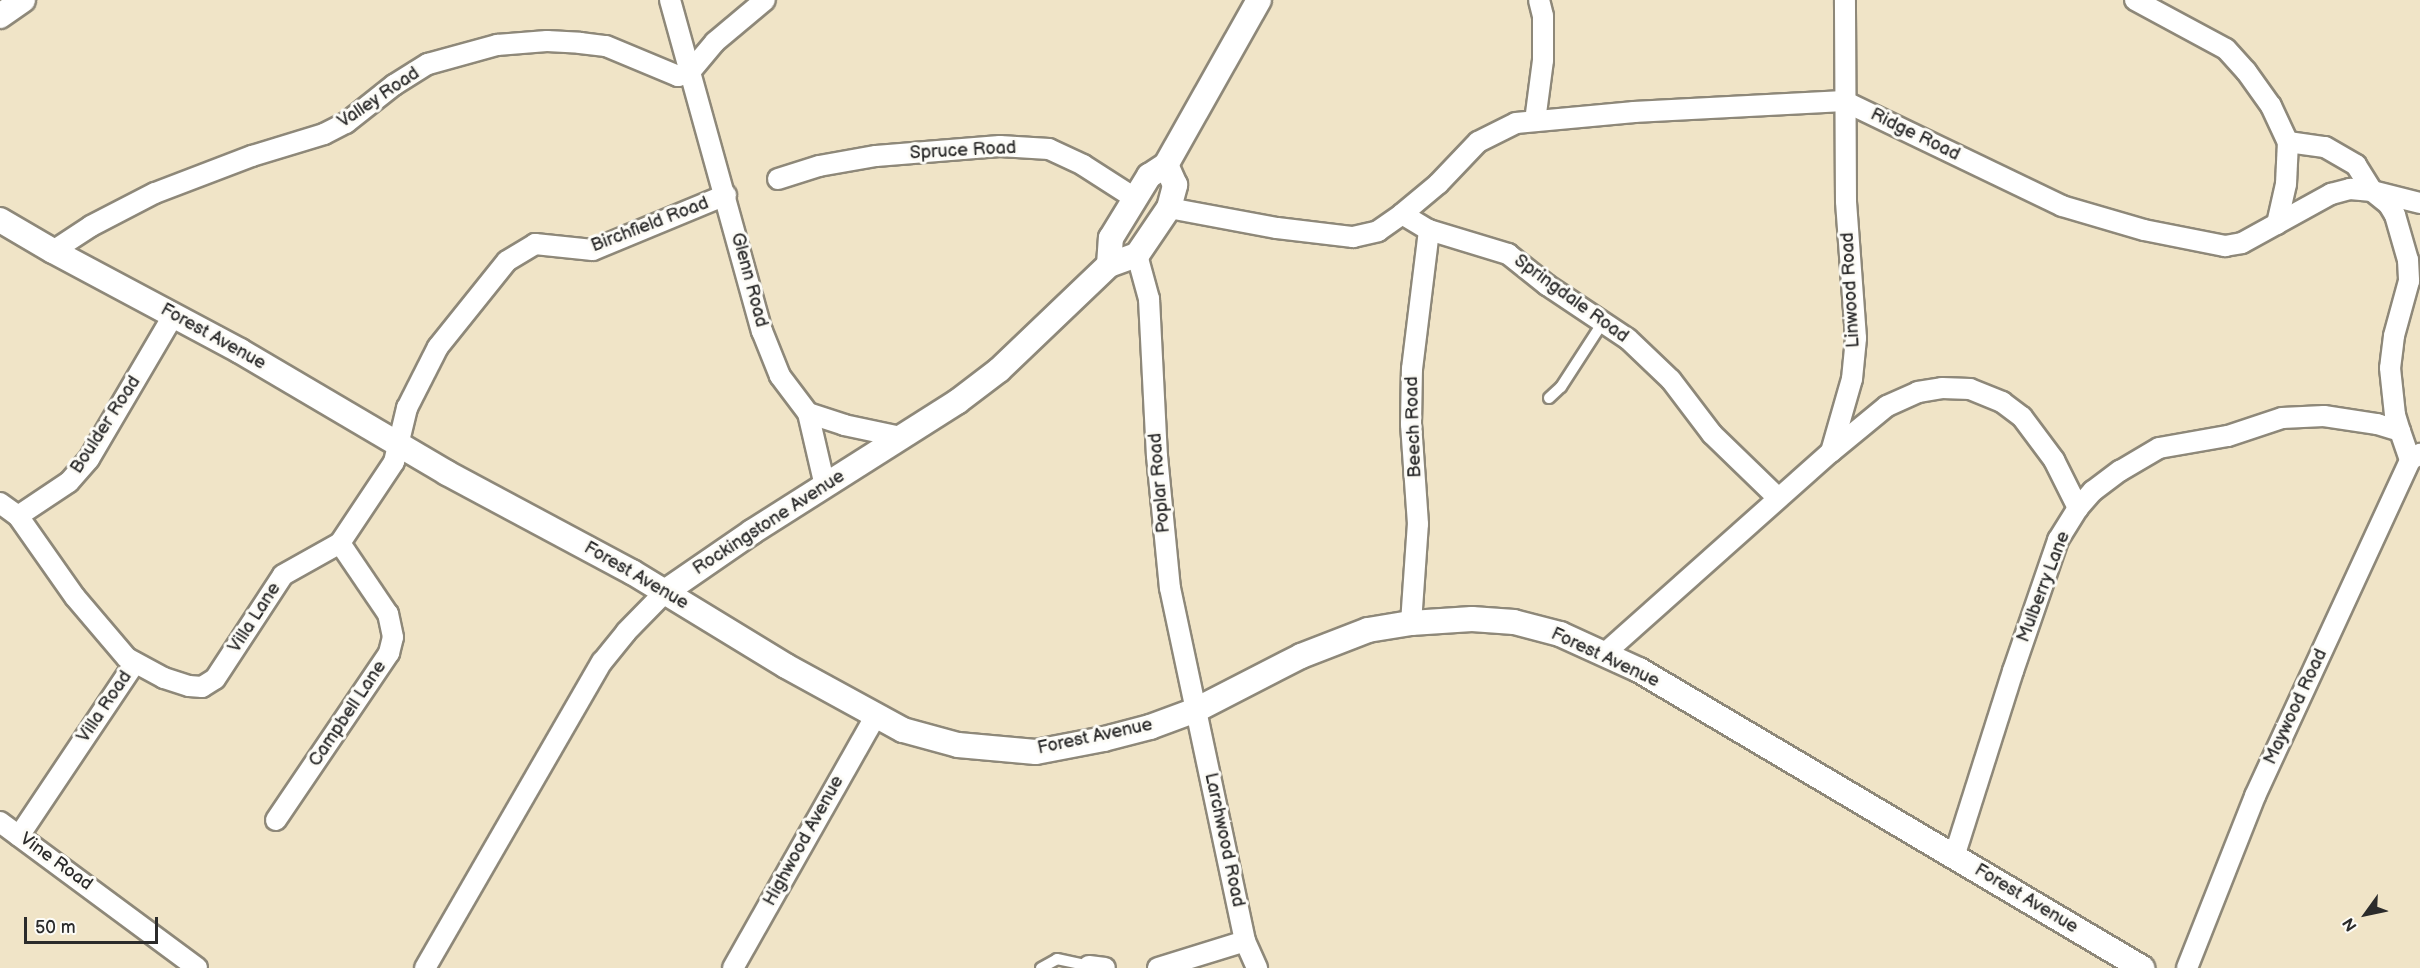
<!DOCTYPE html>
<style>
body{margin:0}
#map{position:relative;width:2420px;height:968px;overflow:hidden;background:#f0e4c7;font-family:"Balsamiq Sans",sans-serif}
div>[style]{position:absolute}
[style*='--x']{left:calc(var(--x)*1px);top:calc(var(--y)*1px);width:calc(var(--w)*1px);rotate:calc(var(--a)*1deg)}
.roads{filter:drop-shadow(2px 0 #8e8879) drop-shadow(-2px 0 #8e8879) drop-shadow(0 2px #8e8879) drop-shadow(0 -2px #8e8879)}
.service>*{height:10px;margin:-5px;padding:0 5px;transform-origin:5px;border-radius:5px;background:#fff}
.minor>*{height:20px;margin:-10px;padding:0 10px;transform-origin:10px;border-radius:10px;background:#fff}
.tertiary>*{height:24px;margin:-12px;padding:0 12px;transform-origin:12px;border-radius:12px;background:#fff}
span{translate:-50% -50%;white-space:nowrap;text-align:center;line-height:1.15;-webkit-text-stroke:6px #fdfcf7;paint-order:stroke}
.street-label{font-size:18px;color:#2b2b2b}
.north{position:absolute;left:2336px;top:884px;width:60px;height:60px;-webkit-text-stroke:4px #fdfcf7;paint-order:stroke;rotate:237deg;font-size:16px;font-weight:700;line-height:24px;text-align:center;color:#2b2b2b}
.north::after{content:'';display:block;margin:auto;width:21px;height:27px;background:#2b2b2b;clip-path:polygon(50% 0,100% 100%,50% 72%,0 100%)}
.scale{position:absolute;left:24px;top:917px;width:134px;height:27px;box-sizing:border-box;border:3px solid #2b2b2b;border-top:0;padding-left:8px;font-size:18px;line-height:21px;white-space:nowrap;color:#2b2b2b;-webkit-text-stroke:4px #fdfcf7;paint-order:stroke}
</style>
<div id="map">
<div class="roads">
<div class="service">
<div style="--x:1549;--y:398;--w:16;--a:-43"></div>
<div style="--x:1561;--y:387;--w:77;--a:-57.1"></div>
<div style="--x:1041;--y:968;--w:18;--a:-29"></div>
<div style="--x:1057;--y:959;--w:33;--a:12"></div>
</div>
<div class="minor">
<div style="--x:670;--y:0;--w:344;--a:74.5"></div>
<div style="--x:762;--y:331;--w:48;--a:68.2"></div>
<div style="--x:780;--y:376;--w:46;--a:52.9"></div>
<div style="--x:808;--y:413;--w:38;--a:18"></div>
<div style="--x:844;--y:425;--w:58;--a:11.9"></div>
<div style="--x:2135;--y:0;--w:103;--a:28.3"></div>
<div style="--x:2226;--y:49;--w:30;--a:48"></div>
<div style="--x:2246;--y:71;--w:43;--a:54.5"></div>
<div style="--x:2271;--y:106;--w:40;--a:65"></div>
<div style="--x:2288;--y:142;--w:37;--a:8"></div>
<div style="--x:2325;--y:147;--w:36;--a:30"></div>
<div style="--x:2356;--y:165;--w:31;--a:58"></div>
<div style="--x:2372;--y:191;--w:22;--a:39"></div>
<div style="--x:2389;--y:205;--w:12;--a:59"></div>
<div style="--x:2395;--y:215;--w:47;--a:73.9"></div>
<div style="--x:2408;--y:260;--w:21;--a:87"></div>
<div style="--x:2409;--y:281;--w:57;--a:105.3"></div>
<div style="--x:2394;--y:336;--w:32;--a:97"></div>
<div style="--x:2390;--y:368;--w:47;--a:83.9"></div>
<div style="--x:2395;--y:415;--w:17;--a:73"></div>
<div style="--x:1535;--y:121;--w:62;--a:-82.5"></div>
<div style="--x:1543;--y:60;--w:44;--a:-90"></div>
<div style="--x:1543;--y:16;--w:16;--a:-104"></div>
<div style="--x:778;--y:179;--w:43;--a:-17.6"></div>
<div style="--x:819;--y:166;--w:58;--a:-10"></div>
<div style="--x:876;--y:156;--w:124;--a:-4.6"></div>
<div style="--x:1000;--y:146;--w:49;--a:3.5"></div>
<div style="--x:1049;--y:149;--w:38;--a:25"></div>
<div style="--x:1083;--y:165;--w:63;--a:32.7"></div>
<div style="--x:1169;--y:208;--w:110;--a:10.5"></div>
<div style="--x:1277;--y:228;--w:77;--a:6.8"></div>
<div style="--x:1353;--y:237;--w:26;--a:-13"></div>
<div style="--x:1378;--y:231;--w:29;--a:-35"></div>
<div style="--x:1402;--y:214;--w:47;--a:-39.8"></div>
<div style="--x:1438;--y:184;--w:58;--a:-46.4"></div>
<div style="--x:1478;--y:142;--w:42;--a:-26.6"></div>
<div style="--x:1516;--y:123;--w:119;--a:-5.3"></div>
<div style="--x:1634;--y:112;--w:210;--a:-3"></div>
<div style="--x:1844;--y:101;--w:242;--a:25.7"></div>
<div style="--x:2062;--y:206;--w:85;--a:16.3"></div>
<div style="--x:2144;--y:230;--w:83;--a:11.2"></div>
<div style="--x:2225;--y:246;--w:17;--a:-10"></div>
<div style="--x:2242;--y:243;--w:102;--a:-28.8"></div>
<div style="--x:2331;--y:194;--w:20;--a:-15"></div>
<div style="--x:2350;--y:189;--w:22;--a:5"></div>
<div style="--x:2372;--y:191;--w:49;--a:14"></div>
<div style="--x:1402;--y:214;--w:31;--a:31"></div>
<div style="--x:1429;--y:230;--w:83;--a:16.9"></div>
<div style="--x:1508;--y:254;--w:50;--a:38.5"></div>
<div style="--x:1547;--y:285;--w:97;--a:33.7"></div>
<div style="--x:1628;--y:339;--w:59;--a:43.6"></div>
<div style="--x:1671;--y:380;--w:68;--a:52.8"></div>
<div style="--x:1712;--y:434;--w:92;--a:44.1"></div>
<div style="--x:2277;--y:224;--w:41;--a:-77.3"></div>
<div style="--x:2286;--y:184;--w:42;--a:-87.3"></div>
<div style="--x:53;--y:251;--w:45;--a:-33.3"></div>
<div style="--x:91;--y:226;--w:72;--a:-27.3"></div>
<div style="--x:155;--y:193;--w:104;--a:-20.9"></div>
<div style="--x:252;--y:156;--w:75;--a:-17"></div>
<div style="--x:324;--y:134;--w:25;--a:-27"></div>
<div style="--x:346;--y:123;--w:61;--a:-38.4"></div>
<div style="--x:394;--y:85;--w:40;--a:-32"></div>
<div style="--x:428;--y:64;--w:72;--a:-15.4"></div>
<div style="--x:497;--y:45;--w:50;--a:-4.6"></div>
<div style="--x:547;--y:41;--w:33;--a:3"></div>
<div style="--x:580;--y:43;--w:26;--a:7"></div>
<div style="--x:606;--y:46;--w:78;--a:22.6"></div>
<div style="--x:678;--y:76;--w:11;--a:-15"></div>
<div style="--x:689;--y:73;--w:40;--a:-50"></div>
<div style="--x:715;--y:42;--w:65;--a:-40"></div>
<div style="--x:1137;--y:255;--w:46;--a:74.7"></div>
<div style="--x:1149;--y:299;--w:157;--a:87.1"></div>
<div style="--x:1157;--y:456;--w:133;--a:84.4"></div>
<div style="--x:1170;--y:588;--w:361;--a:78"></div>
<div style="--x:1245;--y:941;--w:30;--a:66"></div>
<div style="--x:808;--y:413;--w:75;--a:76.9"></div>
<div style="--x:1831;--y:452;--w:72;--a:-39.4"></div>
<div style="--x:1887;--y:406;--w:34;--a:-24"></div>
<div style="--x:1918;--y:392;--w:24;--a:-9"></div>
<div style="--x:1942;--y:388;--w:28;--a:2"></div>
<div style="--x:1970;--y:389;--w:35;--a:22"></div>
<div style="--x:2002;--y:402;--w:25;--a:37"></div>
<div style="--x:2022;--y:417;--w:54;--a:53.3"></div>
<div style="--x:2054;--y:460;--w:54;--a:63.4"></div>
<div style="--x:0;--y:503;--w:22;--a:36"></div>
<div style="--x:18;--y:516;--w:99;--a:54.9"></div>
<div style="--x:75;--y:597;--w:80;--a:49.6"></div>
<div style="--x:127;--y:658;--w:42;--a:28.4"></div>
<div style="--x:164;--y:678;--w:26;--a:18"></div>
<div style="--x:189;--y:686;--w:13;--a:4"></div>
<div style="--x:202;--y:687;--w:15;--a:-32"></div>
<div style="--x:215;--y:679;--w:124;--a:-56.8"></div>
<div style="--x:283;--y:575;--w:65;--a:-29.3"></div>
<div style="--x:340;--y:543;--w:97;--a:-56.3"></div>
<div style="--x:394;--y:462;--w:56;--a:-76.5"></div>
<div style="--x:407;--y:408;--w:68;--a:-63.1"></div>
<div style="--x:438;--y:347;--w:110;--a:-51.3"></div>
<div style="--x:507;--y:261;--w:33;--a:-31"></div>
<div style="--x:535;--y:244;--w:58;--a:5.9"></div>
<div style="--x:593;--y:250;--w:144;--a:-22.5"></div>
<div style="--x:18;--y:516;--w:61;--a:-33.7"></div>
<div style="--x:69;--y:482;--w:30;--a:-49"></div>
<div style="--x:89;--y:459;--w:166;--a:-59.6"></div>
<div style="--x:1411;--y:623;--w:99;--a:-86"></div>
<div style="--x:1418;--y:524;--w:100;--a:-94"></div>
<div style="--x:1411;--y:424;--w:55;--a:-89"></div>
<div style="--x:1412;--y:369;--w:140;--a:-83"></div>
<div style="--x:1604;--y:654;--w:304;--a:-41.7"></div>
<div style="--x:1831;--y:452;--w:76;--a:-74"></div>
<div style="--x:1852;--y:379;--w:41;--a:-84.4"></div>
<div style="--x:1856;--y:338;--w:137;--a:-94.2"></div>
<div style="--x:1846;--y:201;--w:201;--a:-90.3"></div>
<div style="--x:276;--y:820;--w:202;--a:-55.9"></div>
<div style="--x:389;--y:653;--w:16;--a:-76"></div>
<div style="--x:393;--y:637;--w:24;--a:-102"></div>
<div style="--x:388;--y:614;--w:86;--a:-124.1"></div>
<div style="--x:0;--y:822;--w:245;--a:36.5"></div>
<div style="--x:19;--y:836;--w:207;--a:-56.2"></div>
<div style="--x:1954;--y:857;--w:195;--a:-72.4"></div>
<div style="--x:2013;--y:671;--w:139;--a:-71"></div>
<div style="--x:2058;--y:540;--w:38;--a:-58"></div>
<div style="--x:2078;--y:508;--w:23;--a:-49"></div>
<div style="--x:2093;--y:491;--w:34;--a:-37"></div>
<div style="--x:2120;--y:471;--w:45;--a:-30.5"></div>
<div style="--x:2159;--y:448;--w:70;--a:-9.9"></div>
<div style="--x:2228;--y:436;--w:57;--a:-18.4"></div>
<div style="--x:2282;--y:418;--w:42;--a:-2.7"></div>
<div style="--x:2324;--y:416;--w:54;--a:8.6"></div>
<div style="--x:2377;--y:424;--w:24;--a:17"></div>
<div style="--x:2400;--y:431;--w:31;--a:71"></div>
<div style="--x:1089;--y:966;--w:16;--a:7"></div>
<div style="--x:425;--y:968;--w:354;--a:-60"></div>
<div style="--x:602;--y:662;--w:38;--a:-51"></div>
<div style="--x:626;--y:632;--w:56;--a:-45.7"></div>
<div style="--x:733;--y:968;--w:291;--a:-60.5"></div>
<div style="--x:1158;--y:968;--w:91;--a:-17.2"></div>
<div style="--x:2187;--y:968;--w:185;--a:-68.4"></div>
<div style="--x:2255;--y:796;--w:370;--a:-65.2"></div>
<div style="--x:2410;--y:460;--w:12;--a:-31"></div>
</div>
<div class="tertiary">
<div style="--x:0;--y:16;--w:28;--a:-35"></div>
<div style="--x:0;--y:220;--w:61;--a:30.3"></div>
<div style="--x:53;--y:251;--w:212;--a:28.1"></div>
<div style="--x:240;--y:351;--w:240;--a:30.5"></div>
<div style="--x:447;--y:473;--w:210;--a:28.2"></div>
<div style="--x:632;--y:572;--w:180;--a:31.4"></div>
<div style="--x:786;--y:666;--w:133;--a:28.7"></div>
<div style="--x:903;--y:730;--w:57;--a:15.3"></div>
<div style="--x:958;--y:745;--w:78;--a:5.1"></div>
<div style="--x:1036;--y:752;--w:69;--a:-10.8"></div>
<div style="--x:1104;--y:739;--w:48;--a:-14.6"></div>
<div style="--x:1150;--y:727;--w:49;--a:-20.3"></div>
<div style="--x:1196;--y:710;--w:118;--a:-27.2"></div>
<div style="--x:1301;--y:656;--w:72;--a:-21.2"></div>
<div style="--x:1368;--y:630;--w:44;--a:-9.2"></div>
<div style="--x:1411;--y:623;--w:61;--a:-3.8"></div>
<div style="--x:1472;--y:619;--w:42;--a:4.1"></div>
<div style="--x:1514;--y:622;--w:48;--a:14.6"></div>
<div style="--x:1560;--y:634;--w:87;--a:24.5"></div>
<div style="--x:1639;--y:670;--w:585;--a:30.64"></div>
<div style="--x:1109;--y:265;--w:27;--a:-86"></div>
<div style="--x:1111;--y:238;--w:73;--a:-58.5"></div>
<div style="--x:1149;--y:176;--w:20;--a:-33"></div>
<div style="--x:1166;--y:165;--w:189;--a:-60.6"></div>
<div style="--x:665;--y:592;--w:106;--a:-34.6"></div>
<div style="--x:752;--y:532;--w:243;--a:-32.4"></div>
<div style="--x:957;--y:402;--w:53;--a:-37.3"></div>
<div style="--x:999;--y:370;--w:152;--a:-43.7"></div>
<div style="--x:1109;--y:265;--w:30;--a:-20"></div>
<div style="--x:1137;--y:255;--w:57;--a:-55.8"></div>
<div style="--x:1169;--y:208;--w:24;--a:-75"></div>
<div style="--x:1175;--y:185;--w:22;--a:-114"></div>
</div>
</div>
<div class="street-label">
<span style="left:379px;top:98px;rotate:-34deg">Valley Road</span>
<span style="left:1915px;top:135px;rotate:26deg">Ridge Road</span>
<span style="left:963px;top:151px;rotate:-3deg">Spruce Road</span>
<span style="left:650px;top:225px;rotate:-21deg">Birchfield Road</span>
<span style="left:749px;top:280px;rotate:75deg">Glenn Road</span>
<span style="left:1851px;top:290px;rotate:-93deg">Linwood Road</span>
<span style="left:1571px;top:299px;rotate:36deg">Springdale Road</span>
<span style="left:213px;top:337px;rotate:29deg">Forest Avenue</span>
<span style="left:106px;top:425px;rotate:-57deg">Boulder Road</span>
<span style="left:1414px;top:427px;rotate:-92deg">Beech Road</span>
<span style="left:1160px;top:483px;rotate:-95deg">Poplar Road</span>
<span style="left:769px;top:523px;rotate:-33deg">Rockingstone Avenue</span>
<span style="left:636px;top:576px;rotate:30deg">Forest Avenue</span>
<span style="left:2044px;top:587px;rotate:-69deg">Mulberry Lane</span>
<span style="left:255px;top:618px;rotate:-57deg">Villa Lane</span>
<span style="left:1605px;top:658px;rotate:25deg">Forest Avenue</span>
<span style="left:105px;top:707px;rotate:-56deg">Villa Road</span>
<span style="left:2296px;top:707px;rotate:-65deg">Maywood Road</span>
<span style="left:348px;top:714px;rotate:-56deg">Campbell Lane</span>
<span style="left:1095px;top:737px;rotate:-12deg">Forest Avenue</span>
<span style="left:1224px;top:840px;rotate:78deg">Larchwood Road</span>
<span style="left:804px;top:841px;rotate:-61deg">Highwood Avenue</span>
<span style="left:56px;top:862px;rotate:36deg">Vine Road</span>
<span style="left:2026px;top:899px;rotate:31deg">Forest Avenue</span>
</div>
<div class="north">N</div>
<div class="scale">50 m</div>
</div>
